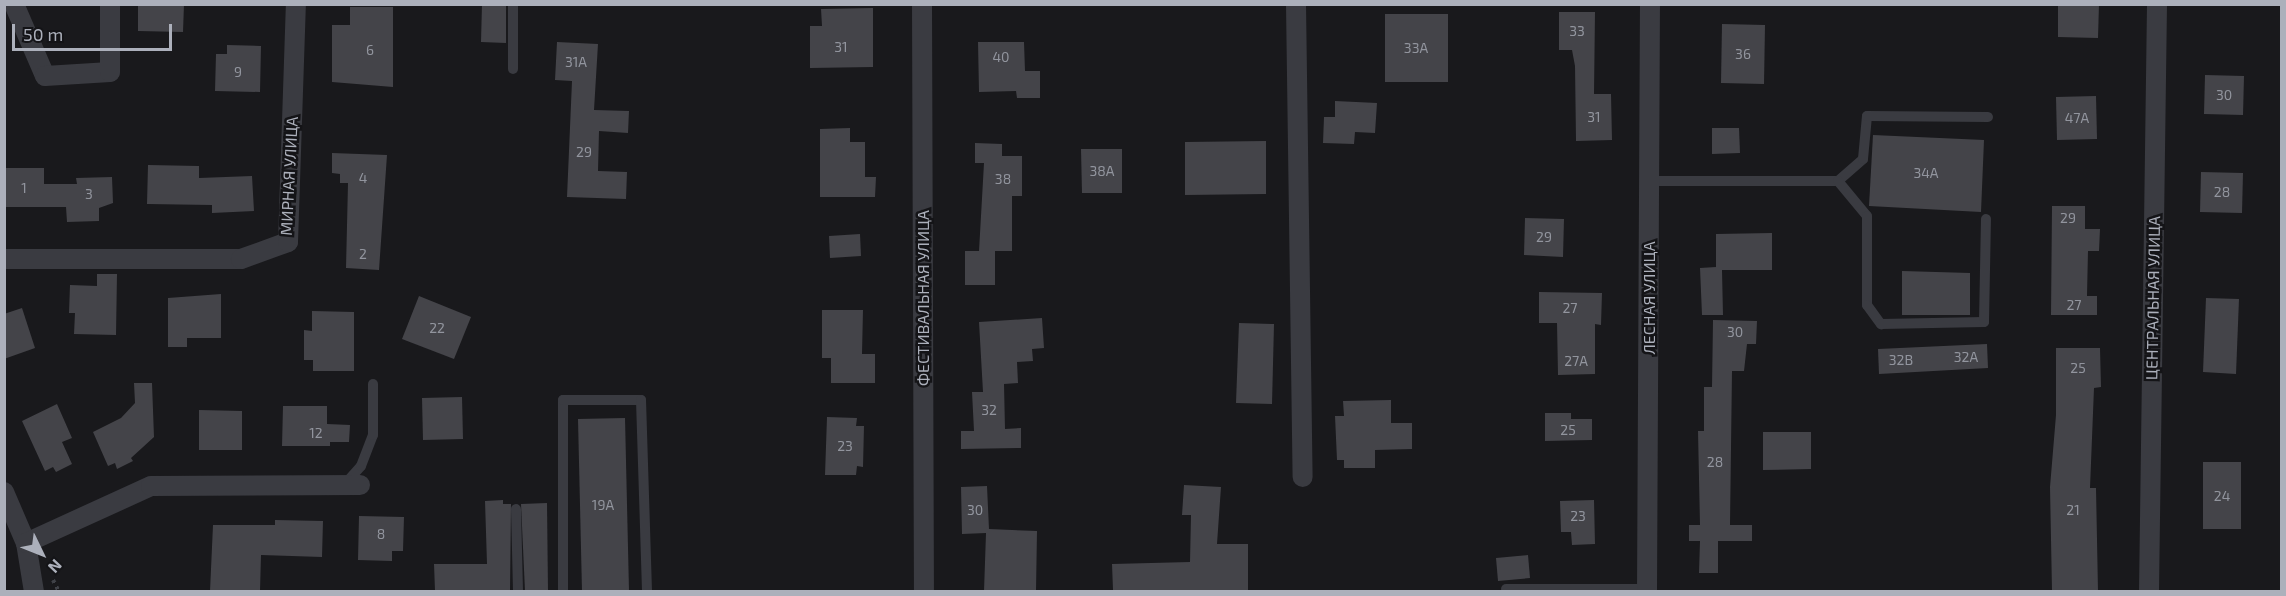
<!DOCTYPE html>
<meta charset="utf-8">
<style>
body{margin:0}
#map{position:relative;width:2286px;height:596px;overflow:hidden;background:#19191c;font-family:"Exo 2",sans-serif}
div>[style]{position:absolute}
[style*='--x']{left:calc(var(--x)*1px);top:calc(var(--y)*1px);width:calc(var(--w)*1px);rotate:calc(var(--a)*1deg)}
.building>*{inset:0;background:#444449}
.path>*{height:4px;margin-top:-2px;transform-origin:0;background:repeating-linear-gradient(90deg,#404248 0 3px,transparent 0 7.5px)}
.service>*{height:10px;margin:-5px;padding:0 5px;transform-origin:5px;border-radius:5px;background:#3a3b41}
.minor>*{height:20px;margin:-10px;padding:0 10px;transform-origin:10px;border-radius:10px;background:#3a3b41}
span{translate:-50% -50%;white-space:nowrap;text-align:center;line-height:1.15;-webkit-text-stroke:5px #141417;paint-order:stroke}
.number-label{font-size:14px;color:#92959e}
.number-label span{-webkit-text-stroke-width:0}
.street-label{font-size:16px;color:#acb0bb}
.frame{position:absolute;inset:0;border:6px solid #acb0bb;pointer-events:none}
.north{position:absolute;left:12px;top:524px;width:60px;height:60px;-webkit-text-stroke:4px #141417;paint-order:stroke;rotate:133deg;font-size:16px;font-weight:700;line-height:24px;text-align:center;color:#acb0bb}
.north::after{content:'';display:block;margin:auto;width:21px;height:27px;background:#acb0bb;clip-path:polygon(50% 0,100% 100%,50% 72%,0 100%)}
.scale{position:absolute;left:12px;top:24px;width:160px;height:27px;box-sizing:border-box;border:3px solid #acb0bb;border-top:0;padding-left:8px;font-size:18px;line-height:21px;white-space:nowrap;color:#acb0bb;-webkit-text-stroke:4px #141417;paint-order:stroke}
</style>
<div id="map">
<div class="building">
<div style="clip-path:polygon(138px 4px,184px 4px,183px 32px,138px 31px)"></div>
<div style="clip-path:polygon(482px 4px,506px 4px,506px 43px,481px 42px)"></div>
<div style="clip-path:polygon(2058px 4px,2099px 4px,2098px 38px,2058px 37px)"></div>
<div style="clip-path:polygon(350px 7px,393px 7px,393px 87px,332px 82px,332px 25px,350px 25px)"></div>
<div style="clip-path:polygon(873px 8px,873px 67px,810px 68px,810px 26px,822px 26px,821px 9px)"></div>
<div style="clip-path:polygon(1559px 12px,1595px 12px,1594px 94px,1611px 94px,1612px 140px,1576px 141px,1575px 66px,1572px 50px,1559px 50px)"></div>
<div style="clip-path:polygon(1385px 14px,1448px 14px,1448px 82px,1385px 82px)"></div>
<div style="clip-path:polygon(1722px 24px,1765px 25px,1764px 84px,1721px 83px)"></div>
<div style="clip-path:polygon(557px 42px,598px 44px,594px 110px,629px 111px,628px 133px,599px 131px,598px 171px,627px 172px,626px 199px,567px 197px,572px 81px,555px 80px)"></div>
<div style="clip-path:polygon(978px 42px,1024px 42px,1025px 71px,1040px 71px,1040px 98px,1017px 98px,1016px 91px,979px 92px)"></div>
<div style="clip-path:polygon(227px 45px,261px 46px,260px 92px,215px 91px,216px 54px,227px 54px)"></div>
<div style="clip-path:polygon(2205px 75px,2244px 76px,2243px 115px,2204px 114px)"></div>
<div style="clip-path:polygon(2096px 96px,2097px 139px,2057px 140px,2056px 97px)"></div>
<div style="clip-path:polygon(1335px 101px,1377px 103px,1375px 133px,1355px 132px,1354px 144px,1323px 143px,1324px 117px,1335px 117px)"></div>
<div style="clip-path:polygon(850px 128px,850px 142px,865px 142px,865px 177px,876px 177px,875px 197px,820px 197px,820px 129px)"></div>
<div style="clip-path:polygon(1712px 128px,1739px 128px,1740px 153px,1712px 154px)"></div>
<div style="clip-path:polygon(1873px 135px,1984px 140px,1981px 212px,1869px 206px)"></div>
<div style="clip-path:polygon(1266px 141px,1266px 194px,1185px 195px,1185px 142px)"></div>
<div style="clip-path:polygon(975px 143px,1002px 144px,1002px 156px,1022px 156px,1022px 196px,1012px 196px,1012px 251px,979px 251px,984px 163px,975px 163px)"></div>
<div style="clip-path:polygon(1081px 149px,1122px 149px,1122px 193px,1082px 193px)"></div>
<div style="clip-path:polygon(332px 153px,387px 155px,379px 270px,346px 268px,348px 183px,340px 183px,340px 174px,332px 173px)"></div>
<div style="clip-path:polygon(148px 165px,199px 166px,199px 178px,252px 176px,254px 211px,212px 213px,212px 205px,147px 204px)"></div>
<div style="clip-path:polygon(4px 168px,44px 168px,44px 184px,77px 184px,76px 178px,112px 177px,113px 203px,99px 208px,99px 221px,67px 222px,66px 207px,4px 207px)"></div>
<div style="clip-path:polygon(2201px 172px,2243px 173px,2242px 213px,2200px 212px)"></div>
<div style="clip-path:polygon(2052px 206px,2085px 206px,2085px 229px,2100px 229px,2099px 251px,2088px 251px,2087px 296px,2097px 296px,2097px 315px,2051px 315px)"></div>
<div style="clip-path:polygon(1525px 218px,1564px 219px,1563px 257px,1524px 255px)"></div>
<div style="clip-path:polygon(1772px 233px,1772px 270px,1722px 270px,1723px 315px,1702px 315px,1700px 268px,1716px 267px,1716px 234px)"></div>
<div style="clip-path:polygon(860px 234px,861px 256px,830px 258px,829px 236px)"></div>
<div style="clip-path:polygon(965px 251px,995px 251px,995px 285px,965px 285px)"></div>
<div style="clip-path:polygon(1902px 271px,1970px 273px,1970px 315px,1902px 315px)"></div>
<div style="clip-path:polygon(97px 274px,117px 274px,116px 335px,74px 334px,75px 313px,69px 313px,70px 285px,97px 286px)"></div>
<div style="clip-path:polygon(1539px 292px,1602px 293px,1601px 325px,1595px 324px,1595px 374px,1558px 375px,1557px 323px,1539px 323px)"></div>
<div style="clip-path:polygon(221px 294px,221px 338px,187px 338px,187px 347px,168px 347px,168px 298px)"></div>
<div style="clip-path:polygon(419px 296px,471px 317px,454px 359px,402px 339px)"></div>
<div style="clip-path:polygon(2206px 298px,2239px 299px,2236px 374px,2203px 372px)"></div>
<div style="clip-path:polygon(22px 308px,35px 348px,4px 359px,4px 314px)"></div>
<div style="clip-path:polygon(822px 310px,863px 310px,862px 354px,875px 354px,875px 383px,831px 383px,831px 358px,822px 358px)"></div>
<div style="clip-path:polygon(312px 311px,354px 312px,354px 371px,313px 371px,313px 360px,304px 360px,304px 330px,312px 331px)"></div>
<div style="clip-path:polygon(1042px 318px,1044px 348px,1032px 349px,1033px 361px,1017px 362px,1018px 383px,1004px 384px,1005px 429px,1021px 428px,1021px 448px,961px 449px,961px 431px,974px 431px,972px 392px,983px 392px,979px 322px)"></div>
<div style="clip-path:polygon(1713px 320px,1757px 321px,1756px 344px,1747px 344px,1744px 371px,1732px 371px,1730px 525px,1752px 525px,1752px 541px,1718px 541px,1718px 573px,1699px 573px,1700px 541px,1689px 541px,1689px 525px,1700px 525px,1698px 431px,1704px 431px,1704px 387px,1712px 387px)"></div>
<div style="clip-path:polygon(1239px 323px,1274px 324px,1272px 404px,1236px 403px)"></div>
<div style="clip-path:polygon(1987px 344px,1988px 368px,1879px 374px,1878px 349px)"></div>
<div style="clip-path:polygon(2056px 348px,2100px 348px,2101px 387px,2094px 388px,2090px 488px,2096px 488px,2098px 591px,2052px 591px,2050px 487px,2056px 415px)"></div>
<div style="clip-path:polygon(134px 383px,152px 383px,154px 437px,131px 458px,133px 461px,117px 469px,115px 463px,108px 466px,93px 432px,121px 418px,135px 403px)"></div>
<div style="clip-path:polygon(462px 397px,463px 439px,423px 440px,422px 398px)"></div>
<div style="clip-path:polygon(1391px 400px,1391px 423px,1412px 423px,1412px 449px,1375px 450px,1375px 468px,1344px 468px,1344px 460px,1337px 460px,1335px 416px,1344px 416px,1343px 401px)"></div>
<div style="clip-path:polygon(57px 404px,72px 438px,62px 442px,72px 464px,56px 472px,53px 467px,45px 471px,22px 421px)"></div>
<div style="clip-path:polygon(283px 406px,327px 406px,327px 424px,350px 425px,349px 442px,330px 442px,330px 446px,282px 446px)"></div>
<div style="clip-path:polygon(199px 410px,242px 411px,242px 450px,199px 450px)"></div>
<div style="clip-path:polygon(1545px 413px,1571px 413px,1571px 419px,1592px 419px,1592px 440px,1545px 441px)"></div>
<div style="clip-path:polygon(827px 417px,857px 418px,856px 426px,864px 426px,863px 467px,857px 466px,856px 475px,825px 475px)"></div>
<div style="clip-path:polygon(625px 418px,629px 591px,582px 591px,578px 419px)"></div>
<div style="clip-path:polygon(1763px 432px,1811px 432px,1811px 469px,1763px 470px)"></div>
<div style="clip-path:polygon(2203px 462px,2241px 462px,2241px 529px,2203px 529px)"></div>
<div style="clip-path:polygon(1184px 485px,1221px 487px,1217px 544px,1248px 544px,1248px 591px,1113px 590px,1112px 564px,1190px 562px,1191px 515px,1182px 515px)"></div>
<div style="clip-path:polygon(987px 486px,989px 529px,1037px 531px,1036px 591px,984px 591px,986px 533px,962px 534px,961px 487px)"></div>
<div style="clip-path:polygon(503px 500px,503px 504px,511px 504px,510px 591px,435px 591px,434px 564px,487px 564px,485px 501px)"></div>
<div style="clip-path:polygon(1594px 500px,1595px 544px,1572px 545px,1571px 532px,1561px 532px,1560px 501px)"></div>
<div style="clip-path:polygon(547px 503px,548px 591px,525px 591px,521px 504px)"></div>
<div style="clip-path:polygon(359px 516px,404px 517px,403px 551px,392px 551px,392px 561px,358px 560px)"></div>
<div style="clip-path:polygon(275px 520px,323px 521px,322px 557px,261px 555px,260px 591px,210px 591px,213px 525px,275px 525px)"></div>
<div style="clip-path:polygon(1528px 555px,1530px 578px,1498px 581px,1496px 558px)"></div>
</div>
<div class="path">
<div style="--x:53;--y:580;--w:13;--a:63"></div>
</div>
<div class="service">
<div style="--x:513;--y:4;--w:65;--a:90"></div>
<div style="--x:1649;--y:181;--w:189;--a:0"></div>
<div style="--x:1838;--y:181;--w:33;--a:-41"></div>
<div style="--x:1863;--y:159;--w:43;--a:-84.7"></div>
<div style="--x:1867;--y:116;--w:121;--a:0.5"></div>
<div style="--x:1838;--y:181;--w:45;--a:50.4"></div>
<div style="--x:1867;--y:216;--w:89;--a:90"></div>
<div style="--x:1867;--y:305;--w:24;--a:54"></div>
<div style="--x:1881;--y:324;--w:103;--a:-1.1"></div>
<div style="--x:1984;--y:322;--w:103;--a:-88.9"></div>
<div style="--x:344;--y:485;--w:25;--a:-48"></div>
<div style="--x:361;--y:466;--w:33;--a:-69"></div>
<div style="--x:373;--y:435;--w:51;--a:-90"></div>
<div style="--x:516;--y:509;--w:83;--a:88.6"></div>
<div style="--x:1506;--y:589;--w:141;--a:0"></div>
<div style="--x:563;--y:592;--w:192;--a:-90"></div>
<div style="--x:563;--y:400;--w:78;--a:0"></div>
<div style="--x:641;--y:400;--w:192;--a:88.2"></div>
</div>
<div class="minor">
<div style="--x:14;--y:4;--w:78;--a:66.7"></div>
<div style="--x:45;--y:76;--w:65;--a:-3.5"></div>
<div style="--x:110;--y:72;--w:68;--a:-90"></div>
<div style="--x:922;--y:4;--w:588;--a:89.81"></div>
<div style="--x:1296;--y:4;--w:473;--a:89.2"></div>
<div style="--x:4;--y:259;--w:237;--a:0"></div>
<div style="--x:241;--y:259;--w:50;--a:-19.9"></div>
<div style="--x:288;--y:242;--w:238;--a:-88.1"></div>
<div style="--x:4;--y:492;--w:56;--a:66.7"></div>
<div style="--x:26;--y:543;--w:50;--a:80.7"></div>
<div style="--x:26;--y:543;--w:137;--a:-24.5"></div>
<div style="--x:151;--y:486;--w:209;--a:-0.3"></div>
<div style="--x:1647;--y:592;--w:588;--a:-89.71"></div>
<div style="--x:2149;--y:592;--w:588;--a:-89.22"></div>
</div>
<div class="number-label">
<span style="left:1577px;top:31px">33</span>
<span style="left:841px;top:47px">31</span>
<span style="left:1416px;top:48px">33А</span>
<span style="left:370px;top:50px">6</span>
<span style="left:1743px;top:54px">36</span>
<span style="left:1001px;top:57px">40</span>
<span style="left:576px;top:62px">31А</span>
<span style="left:238px;top:72px">9</span>
<span style="left:2224px;top:95px">30</span>
<span style="left:1594px;top:117px">31</span>
<span style="left:2077px;top:118px">47А</span>
<span style="left:584px;top:152px">29</span>
<span style="left:1102px;top:171px">38А</span>
<span style="left:1926px;top:173px">34А</span>
<span style="left:363px;top:178px">4</span>
<span style="left:1003px;top:179px">38</span>
<span style="left:24px;top:188px">1</span>
<span style="left:2222px;top:192px">28</span>
<span style="left:89px;top:194px">3</span>
<span style="left:2068px;top:218px">29</span>
<span style="left:1544px;top:237px">29</span>
<span style="left:363px;top:254px">2</span>
<span style="left:2074px;top:305px">27</span>
<span style="left:1570px;top:308px">27</span>
<span style="left:437px;top:328px">22</span>
<span style="left:1735px;top:332px">30</span>
<span style="left:1966px;top:357px">32А</span>
<span style="left:1901px;top:360px">32В</span>
<span style="left:1576px;top:361px">27А</span>
<span style="left:2078px;top:368px">25</span>
<span style="left:989px;top:410px">32</span>
<span style="left:1568px;top:430px">25</span>
<span style="left:316px;top:433px">12</span>
<span style="left:845px;top:446px">23</span>
<span style="left:1715px;top:462px">28</span>
<span style="left:2222px;top:496px">24</span>
<span style="left:603px;top:505px">19А</span>
<span style="left:975px;top:510px">30</span>
<span style="left:2073px;top:510px">21</span>
<span style="left:1578px;top:516px">23</span>
<span style="left:381px;top:534px">8</span>
</div>
<div class="street-label">
<span style="left:289px;top:176px;rotate:-87deg">МИРНАЯ УЛИЦА</span>
<span style="left:923px;top:298px;rotate:-90deg">ФЕСТИВАЛЬНАЯ УЛИЦА</span>
<span style="left:1649px;top:298px;rotate:-90deg">ЛЕСНАЯ УЛИЦА</span>
<span style="left:2153px;top:298px;rotate:-89deg">ЦЕНТРАЛЬНАЯ УЛИЦА</span>
</div>
<div class="frame"></div>
<div class="north">N</div>
<div class="scale">50 m</div>
</div>
